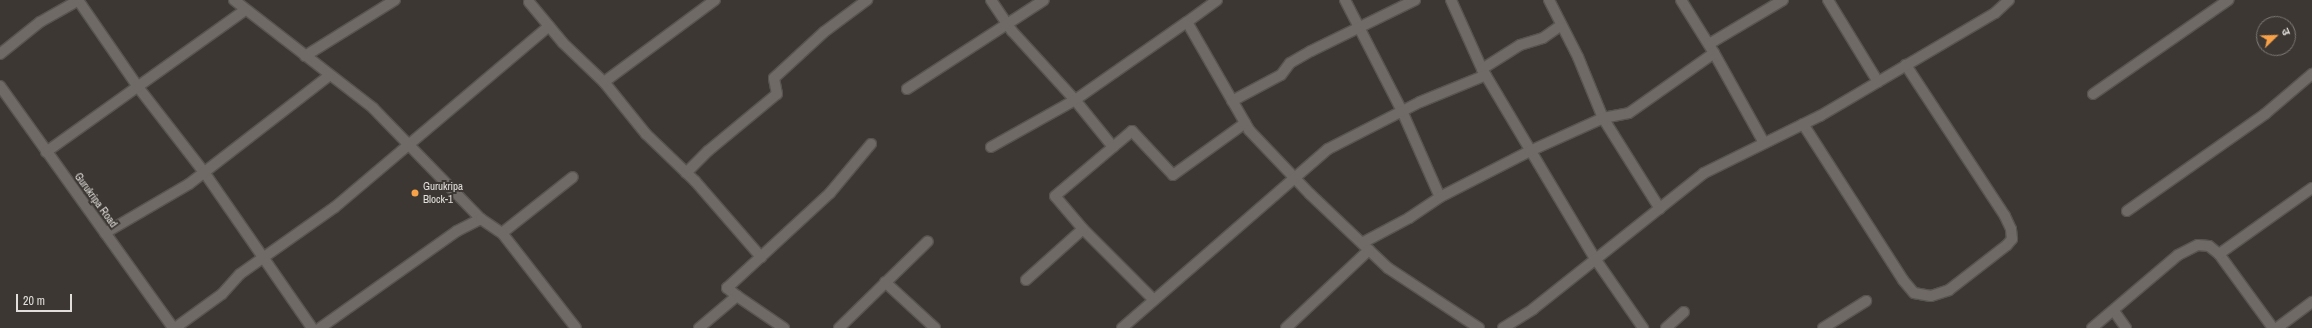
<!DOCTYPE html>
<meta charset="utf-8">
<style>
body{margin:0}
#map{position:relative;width:2312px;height:328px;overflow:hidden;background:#3c3733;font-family:"Archivo Narrow","Noto Sans Devanagari",sans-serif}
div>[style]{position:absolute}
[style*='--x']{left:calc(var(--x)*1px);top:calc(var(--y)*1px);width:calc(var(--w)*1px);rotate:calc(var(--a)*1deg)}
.roads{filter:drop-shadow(1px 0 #585451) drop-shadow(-1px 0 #585451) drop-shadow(0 1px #585451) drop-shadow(0 -1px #585451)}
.minor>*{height:10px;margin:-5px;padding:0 5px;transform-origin:5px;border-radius:5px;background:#6f6a65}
.dots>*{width:11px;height:11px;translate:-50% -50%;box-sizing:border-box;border:2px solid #3c3733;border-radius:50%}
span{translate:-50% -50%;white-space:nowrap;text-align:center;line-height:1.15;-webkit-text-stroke:4px #3c3733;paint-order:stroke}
.poi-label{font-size:11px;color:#e1dedb}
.left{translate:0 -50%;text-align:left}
.street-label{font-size:11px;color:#e1dedb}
.north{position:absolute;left:2256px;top:16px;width:40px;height:40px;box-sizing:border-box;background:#3c3733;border:1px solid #7e7a76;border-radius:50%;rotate:67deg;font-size:11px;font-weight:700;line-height:16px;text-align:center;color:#e1dedb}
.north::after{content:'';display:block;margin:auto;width:14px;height:18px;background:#f7a149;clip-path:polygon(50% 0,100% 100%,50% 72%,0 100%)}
.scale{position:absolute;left:16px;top:294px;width:56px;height:18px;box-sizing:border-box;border:2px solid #e1dedb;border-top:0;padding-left:5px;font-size:12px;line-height:14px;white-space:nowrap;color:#e1dedb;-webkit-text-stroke:3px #3c3733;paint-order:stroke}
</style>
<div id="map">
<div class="roads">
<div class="minor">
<div style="--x:78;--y:0;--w:106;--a:55.4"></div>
<div style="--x:138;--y:87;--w:108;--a:52.2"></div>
<div style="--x:204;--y:172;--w:190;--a:55.3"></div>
<div style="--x:234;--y:0;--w:176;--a:37.8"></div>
<div style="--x:373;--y:108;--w:155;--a:45.8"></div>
<div style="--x:991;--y:0;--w:37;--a:56"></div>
<div style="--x:1012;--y:31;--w:93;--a:47.6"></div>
<div style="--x:1075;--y:100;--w:60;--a:51"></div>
<div style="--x:1113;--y:147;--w:25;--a:-40"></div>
<div style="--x:1132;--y:131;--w:60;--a:47"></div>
<div style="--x:1173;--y:175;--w:89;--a:-35.8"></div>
<div style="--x:1345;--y:0;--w:125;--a:62.8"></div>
<div style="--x:1402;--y:111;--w:94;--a:66.2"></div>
<div style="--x:1451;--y:0;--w:76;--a:65.8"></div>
<div style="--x:1482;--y:69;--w:222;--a:59.2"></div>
<div style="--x:1596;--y:260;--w:83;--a:55.3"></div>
<div style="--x:1549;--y:0;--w:64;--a:63"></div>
<div style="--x:1578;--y:57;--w:66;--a:67.7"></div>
<div style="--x:1603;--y:118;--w:107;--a:57.9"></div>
<div style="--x:1681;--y:0;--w:62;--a:58.1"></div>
<div style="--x:1714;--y:53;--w:103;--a:60.9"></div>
<div style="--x:1828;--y:0;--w:96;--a:58.6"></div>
<div style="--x:529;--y:2;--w:53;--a:50.3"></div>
<div style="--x:563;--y:43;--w:57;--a:43.6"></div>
<div style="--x:604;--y:82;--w:67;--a:51.1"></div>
<div style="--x:646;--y:134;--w:68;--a:43.8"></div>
<div style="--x:695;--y:181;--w:101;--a:49"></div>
<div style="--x:1187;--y:22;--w:37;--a:-36"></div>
<div style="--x:1709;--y:44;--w:86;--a:-30.7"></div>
<div style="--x:0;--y:54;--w:51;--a:-38.7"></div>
<div style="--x:40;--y:22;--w:45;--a:-29.4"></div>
<div style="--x:305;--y:56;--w:106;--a:-31.9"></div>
<div style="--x:1482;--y:69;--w:45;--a:-32.3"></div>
<div style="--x:1520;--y:45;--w:24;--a:-17"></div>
<div style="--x:1543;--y:38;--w:21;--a:-35"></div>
<div style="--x:604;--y:82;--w:138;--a:-36.5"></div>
<div style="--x:0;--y:86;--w:297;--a:54.4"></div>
<div style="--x:907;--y:89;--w:163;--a:-33"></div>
<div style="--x:2093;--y:94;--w:165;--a:-34.8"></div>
<div style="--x:1232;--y:101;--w:55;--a:-28"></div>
<div style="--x:1281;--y:75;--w:15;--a:-53"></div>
<div style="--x:1290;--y:63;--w:24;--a:-30"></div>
<div style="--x:1311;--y:51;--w:116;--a:-26.1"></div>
<div style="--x:1803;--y:124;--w:185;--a:57.3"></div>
<div style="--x:1903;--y:280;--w:17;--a:50"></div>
<div style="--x:1914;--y:293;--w:17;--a:10"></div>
<div style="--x:1931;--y:296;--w:19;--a:-18"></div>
<div style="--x:1949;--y:290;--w:73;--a:-37.8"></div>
<div style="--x:2007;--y:245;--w:8;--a:-50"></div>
<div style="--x:2012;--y:239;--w:10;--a:-96"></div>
<div style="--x:2011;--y:229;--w:14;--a:-115"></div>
<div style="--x:2005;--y:216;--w:181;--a:-123.3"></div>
<div style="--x:991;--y:147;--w:96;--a:-29.2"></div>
<div style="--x:1075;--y:100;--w:136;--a:-34.9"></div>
<div style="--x:1187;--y:22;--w:125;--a:60.1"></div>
<div style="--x:1249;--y:130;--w:88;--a:46.4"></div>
<div style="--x:1310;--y:194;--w:108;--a:43.5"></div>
<div style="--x:1388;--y:268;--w:109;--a:33.4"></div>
<div style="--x:46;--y:152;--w:244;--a:-35.5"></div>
<div style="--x:686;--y:173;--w:31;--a:-45"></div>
<div style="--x:708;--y:151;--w:89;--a:-39.6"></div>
<div style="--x:777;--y:94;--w:16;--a:-101"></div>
<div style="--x:774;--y:78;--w:68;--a:-42.6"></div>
<div style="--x:824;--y:32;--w:54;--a:-36.7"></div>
<div style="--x:2127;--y:211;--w:169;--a:-35.1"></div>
<div style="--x:2265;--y:114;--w:62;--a:-40.4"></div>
<div style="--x:1083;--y:229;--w:100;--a:45"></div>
<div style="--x:105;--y:233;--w:97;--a:-30.3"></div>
<div style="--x:189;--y:184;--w:178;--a:-37.7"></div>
<div style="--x:502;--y:233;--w:90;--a:-38.3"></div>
<div style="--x:1362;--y:243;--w:53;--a:-28"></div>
<div style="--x:1409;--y:218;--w:37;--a:-34"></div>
<div style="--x:1440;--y:197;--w:101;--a:-27.1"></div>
<div style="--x:1530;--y:151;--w:80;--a:-24.3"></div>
<div style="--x:1603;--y:118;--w:26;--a:-11"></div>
<div style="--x:1629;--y:113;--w:104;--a:-35.2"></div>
<div style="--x:2219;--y:254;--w:92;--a:53.9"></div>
<div style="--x:1026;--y:280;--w:76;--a:-41.8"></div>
<div style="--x:1083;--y:229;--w:43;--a:-130.3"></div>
<div style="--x:1055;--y:196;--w:76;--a:-40.2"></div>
<div style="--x:885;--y:282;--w:68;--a:42.6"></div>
<div style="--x:737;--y:296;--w:13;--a:-141"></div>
<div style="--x:727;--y:288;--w:140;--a:-42.7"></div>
<div style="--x:830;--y:193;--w:64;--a:-50.1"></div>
<div style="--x:2114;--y:311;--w:21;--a:55"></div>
<div style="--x:175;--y:328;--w:58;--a:-35.9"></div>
<div style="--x:222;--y:294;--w:27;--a:-48"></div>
<div style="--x:240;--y:274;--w:116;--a:-35.2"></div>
<div style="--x:335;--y:207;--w:280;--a:-40.2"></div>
<div style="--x:320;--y:328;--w:168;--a:-35.3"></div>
<div style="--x:457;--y:231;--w:27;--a:-27"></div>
<div style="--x:481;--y:219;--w:25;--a:34"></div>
<div style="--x:502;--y:233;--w:120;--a:52.1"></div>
<div style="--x:699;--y:328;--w:50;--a:-40.1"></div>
<div style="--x:737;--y:296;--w:57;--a:34.2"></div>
<div style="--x:839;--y:328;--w:124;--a:-44.3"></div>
<div style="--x:1122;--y:328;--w:273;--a:-41"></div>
<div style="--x:1328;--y:149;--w:103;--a:-27.1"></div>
<div style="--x:1420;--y:102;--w:71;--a:-22.2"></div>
<div style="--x:1286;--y:328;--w:114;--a:-43.2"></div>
<div style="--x:1503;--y:328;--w:36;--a:-32"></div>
<div style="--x:1533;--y:309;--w:218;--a:-38.5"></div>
<div style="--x:1704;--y:173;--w:129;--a:-26.2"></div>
<div style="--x:1820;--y:116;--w:203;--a:-30.5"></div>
<div style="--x:1995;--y:13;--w:19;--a:-43"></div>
<div style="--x:1666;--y:328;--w:24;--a:-42"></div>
<div style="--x:1823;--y:328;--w:51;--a:-32.1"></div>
<div style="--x:2092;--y:328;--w:113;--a:-40.3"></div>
<div style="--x:2178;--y:255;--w:22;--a:-27"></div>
<div style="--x:2198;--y:245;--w:11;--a:5"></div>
<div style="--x:2209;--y:246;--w:13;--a:39"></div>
<div style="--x:2219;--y:254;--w:114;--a:-35.4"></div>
<div style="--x:2277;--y:328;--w:44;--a:-36.6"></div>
</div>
</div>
<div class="dots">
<div style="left:415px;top:193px;background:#f7a149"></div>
</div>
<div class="poi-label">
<span class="left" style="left:423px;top:193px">Gurukripa<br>Block-1</span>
</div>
<div class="street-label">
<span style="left:96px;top:200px;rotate:54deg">Gurukripa Road</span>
</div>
<div class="north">उ</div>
<div class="scale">20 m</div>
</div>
